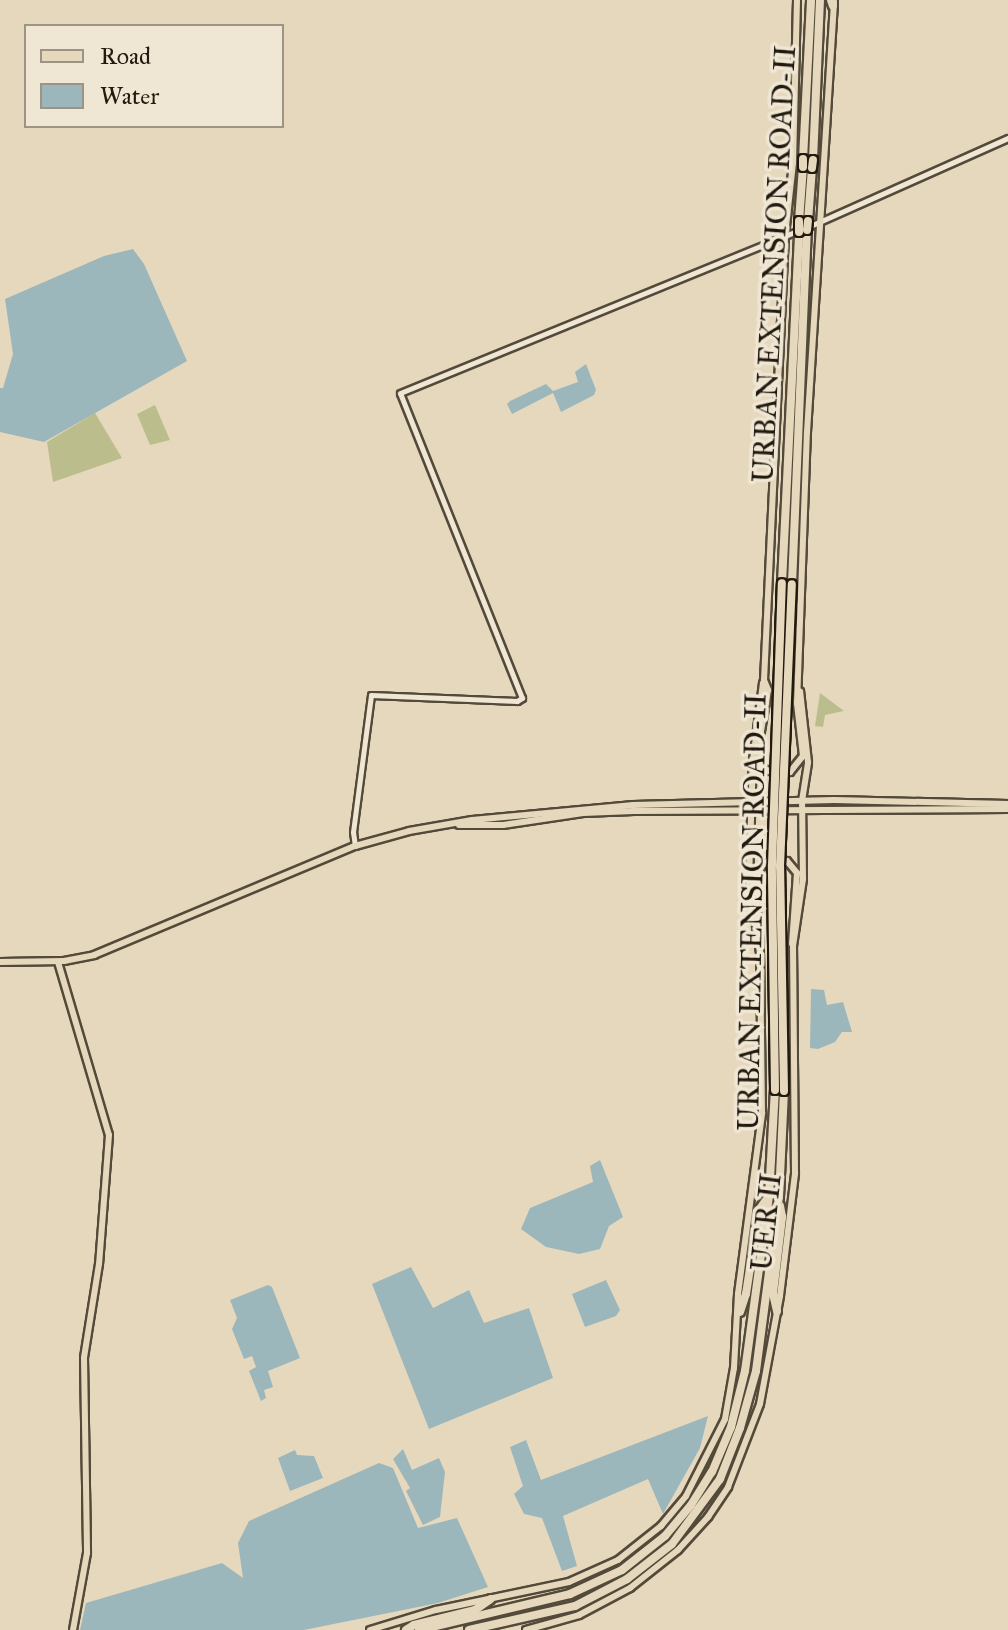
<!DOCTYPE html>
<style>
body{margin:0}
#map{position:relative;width:1008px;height:1630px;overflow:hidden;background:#e6d8bd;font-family:"IM FELL Great Primer",serif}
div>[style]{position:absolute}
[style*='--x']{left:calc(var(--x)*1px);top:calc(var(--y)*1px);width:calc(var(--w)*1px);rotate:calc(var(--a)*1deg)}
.green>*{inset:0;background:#bbbd8d}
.water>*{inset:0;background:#9cb7bc}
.roads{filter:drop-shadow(2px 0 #534a3a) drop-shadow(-2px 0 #534a3a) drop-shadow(0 2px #534a3a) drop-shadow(0 -2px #534a3a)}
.minor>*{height:5px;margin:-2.5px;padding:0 2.5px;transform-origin:2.5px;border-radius:2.5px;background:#efe6d4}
.major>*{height:6px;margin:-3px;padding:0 3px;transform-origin:3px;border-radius:3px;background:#e6d8bd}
.highway>*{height:8px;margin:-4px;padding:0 4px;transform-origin:4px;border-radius:4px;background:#e6d8bd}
.bridges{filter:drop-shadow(2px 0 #221a0f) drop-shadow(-2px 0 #221a0f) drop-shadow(0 2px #221a0f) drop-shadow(0 -2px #221a0f)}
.highway-bridge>*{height:8px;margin:-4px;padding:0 4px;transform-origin:4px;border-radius:4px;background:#e6d8bd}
span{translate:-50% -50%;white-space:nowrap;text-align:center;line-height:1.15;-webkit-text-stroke:7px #efe6d4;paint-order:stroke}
.street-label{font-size:30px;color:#221a0f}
.legend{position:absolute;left:24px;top:24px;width:260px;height:104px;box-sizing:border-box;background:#efe6d4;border:2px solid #9d9485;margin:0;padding:10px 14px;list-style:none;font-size:24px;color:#221a0f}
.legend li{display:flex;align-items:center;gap:16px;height:40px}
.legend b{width:40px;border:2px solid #9d9485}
</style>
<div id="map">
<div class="green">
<div style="clip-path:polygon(155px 405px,170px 440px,150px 445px,137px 414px)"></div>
<div style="clip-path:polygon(95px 413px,122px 458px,53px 482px,47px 442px)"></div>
<div style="clip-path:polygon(820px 693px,844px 711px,825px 715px,823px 727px,815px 726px)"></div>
</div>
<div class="water">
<div style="clip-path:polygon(133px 249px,144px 264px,187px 361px,44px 442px,0 432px,0 388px,3px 388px,13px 354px,5px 299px,104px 256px)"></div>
<div style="clip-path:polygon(586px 364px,596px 390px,594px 395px,561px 412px,553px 393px,512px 414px,507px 404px,510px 401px,546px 384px,553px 391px,578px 382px,575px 372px)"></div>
<div style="clip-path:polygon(811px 989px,824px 990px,827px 1005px,843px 1002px,852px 1032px,842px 1032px,835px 1042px,818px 1049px,810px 1048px)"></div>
<div style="clip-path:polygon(600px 1160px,623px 1217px,609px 1226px,600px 1249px,579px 1254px,546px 1247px,521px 1229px,530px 1208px,593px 1182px,590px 1166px)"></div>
<div style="clip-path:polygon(411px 1267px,433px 1308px,469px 1290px,484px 1323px,529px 1308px,553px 1378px,429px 1429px,372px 1284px)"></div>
<div style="clip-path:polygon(606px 1280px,620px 1310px,616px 1316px,585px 1327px,572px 1294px)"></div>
<div style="clip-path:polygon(268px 1285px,272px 1287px,300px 1358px,268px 1371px,273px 1387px,264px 1390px,266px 1398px,261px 1401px,249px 1371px,256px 1367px,252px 1356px,244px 1359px,232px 1329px,237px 1318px,230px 1300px)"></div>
<div style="clip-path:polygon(708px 1416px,700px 1448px,663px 1514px,648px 1479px,563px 1516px,577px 1566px,562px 1571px,542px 1518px,524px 1514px,514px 1494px,523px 1486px,510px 1447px,526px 1440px,541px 1480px)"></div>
<div style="clip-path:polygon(403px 1449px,412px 1470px,439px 1458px,445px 1472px,440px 1517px,423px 1525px,406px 1491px,410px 1488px,393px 1459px)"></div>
<div style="clip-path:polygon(295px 1450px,297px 1455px,314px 1456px,323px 1478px,290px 1491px,278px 1458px)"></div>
<div style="clip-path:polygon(379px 1463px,393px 1468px,418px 1528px,457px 1518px,488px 1587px,438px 1603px,304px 1630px,80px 1630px,86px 1603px,222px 1563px,243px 1578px,238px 1543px,249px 1521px)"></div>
</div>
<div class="roads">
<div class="minor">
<div style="--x:808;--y:227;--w:219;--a:-24"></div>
<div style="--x:355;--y:846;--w:14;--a:-98"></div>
<div style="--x:353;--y:832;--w:138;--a:-82.5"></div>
<div style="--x:371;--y:695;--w:146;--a:2.4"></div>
<div style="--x:517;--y:701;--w:6;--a:-31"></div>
<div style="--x:522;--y:698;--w:328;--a:-111.8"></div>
<div style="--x:400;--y:393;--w:431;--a:-22.2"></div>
</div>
<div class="major">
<div style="--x:797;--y:0;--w:163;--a:91.4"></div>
<div style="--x:793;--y:163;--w:72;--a:96.3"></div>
<div style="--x:785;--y:235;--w:445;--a:92.7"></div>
<div style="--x:764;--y:680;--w:11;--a:68"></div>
<div style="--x:768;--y:690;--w:60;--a:99.6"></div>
<div style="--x:758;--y:749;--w:19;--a:78"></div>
<div style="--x:762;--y:768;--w:8;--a:23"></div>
<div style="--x:769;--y:771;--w:21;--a:3"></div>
<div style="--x:790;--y:772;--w:21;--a:-51"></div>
<div style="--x:803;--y:756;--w:53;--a:-96.5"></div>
<div style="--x:797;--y:703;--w:271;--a:-87.9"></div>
<div style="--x:807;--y:432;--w:431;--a:-86.4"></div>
<div style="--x:459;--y:825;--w:44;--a:0"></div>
<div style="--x:503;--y:825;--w:81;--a:-8.5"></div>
<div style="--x:583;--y:813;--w:51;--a:-2.2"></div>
<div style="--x:634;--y:811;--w:374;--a:-0.3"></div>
<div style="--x:760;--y:945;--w:67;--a:-95.1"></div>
<div style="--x:754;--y:878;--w:17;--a:-57"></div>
<div style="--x:763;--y:864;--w:14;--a:-8"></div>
<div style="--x:777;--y:862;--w:10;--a:-6"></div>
<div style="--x:787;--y:861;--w:16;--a:50"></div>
<div style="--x:797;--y:873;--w:71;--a:94"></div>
<div style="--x:0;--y:962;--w:64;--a:-0.9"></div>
<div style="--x:64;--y:961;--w:31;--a:-11"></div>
<div style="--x:94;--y:955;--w:283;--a:-22.7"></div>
<div style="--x:355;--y:846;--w:56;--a:-15.5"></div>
<div style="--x:409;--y:831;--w:64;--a:-9.9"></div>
<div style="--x:472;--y:820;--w:162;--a:-5.3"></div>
<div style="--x:633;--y:805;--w:201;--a:-1.4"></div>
<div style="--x:834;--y:800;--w:174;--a:1.3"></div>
<div style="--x:58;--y:962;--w:180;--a:73.6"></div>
<div style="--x:109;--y:1135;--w:129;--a:94.4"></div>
<div style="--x:99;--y:1264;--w:95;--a:99.1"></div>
<div style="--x:84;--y:1358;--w:195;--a:89.1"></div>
<div style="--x:87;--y:1553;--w:78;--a:100.3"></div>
<div style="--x:370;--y:1630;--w:69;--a:-16.9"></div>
<div style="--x:436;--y:1610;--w:136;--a:-11.9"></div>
<div style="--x:569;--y:1582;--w:54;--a:-24.2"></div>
<div style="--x:618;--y:1560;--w:55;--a:-38.3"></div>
<div style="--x:661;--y:1526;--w:39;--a:-50"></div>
<div style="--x:686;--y:1496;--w:86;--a:-63.1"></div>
<div style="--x:725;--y:1419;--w:52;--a:-80"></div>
<div style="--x:734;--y:1368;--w:74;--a:-86.9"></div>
<div style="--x:738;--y:1294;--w:183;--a:-82.4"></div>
<div style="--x:762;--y:1113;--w:160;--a:-90.7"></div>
<div style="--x:760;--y:953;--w:75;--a:-98.5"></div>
<div style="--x:749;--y:879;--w:119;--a:-88.1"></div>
<div style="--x:753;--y:760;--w:78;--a:-82.6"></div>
<div style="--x:526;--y:1630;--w:55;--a:-15.8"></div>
<div style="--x:579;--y:1615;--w:58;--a:-27.9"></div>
<div style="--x:630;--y:1588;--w:61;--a:-38.4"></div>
<div style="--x:678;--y:1550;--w:45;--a:-47.7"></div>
<div style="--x:708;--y:1517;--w:36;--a:-56"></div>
<div style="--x:728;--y:1487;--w:89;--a:-68.9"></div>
<div style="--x:760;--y:1404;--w:110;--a:-79.5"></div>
<div style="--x:780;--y:1296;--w:124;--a:-83"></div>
<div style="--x:795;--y:1173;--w:227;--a:-90.5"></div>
<div style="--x:793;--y:946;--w:68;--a:-81.5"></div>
<div style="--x:803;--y:879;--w:78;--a:-90.7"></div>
<div style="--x:802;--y:801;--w:39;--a:-81"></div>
<div style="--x:808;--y:762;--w:71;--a:-96.4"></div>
</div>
<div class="highway">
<div style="--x:831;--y:0;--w:6;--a:72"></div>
<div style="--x:803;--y:159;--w:159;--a:-87.1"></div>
<div style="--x:813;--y:160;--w:160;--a:-87.5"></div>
<div style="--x:799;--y:221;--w:54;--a:-85.8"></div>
<div style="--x:808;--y:221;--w:53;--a:-85.7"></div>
<div style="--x:782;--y:583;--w:351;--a:-87.2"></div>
<div style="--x:792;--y:584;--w:354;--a:-87.6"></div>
<div style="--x:777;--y:1311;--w:18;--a:-103"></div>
<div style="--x:773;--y:1293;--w:77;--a:-83.2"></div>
<div style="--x:782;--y:1217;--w:11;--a:-100"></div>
<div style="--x:740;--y:1312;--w:19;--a:-72"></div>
<div style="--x:746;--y:1294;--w:85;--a:-81.2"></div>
<div style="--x:759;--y:1210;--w:12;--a:-55"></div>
<div style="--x:406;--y:1630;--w:9;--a:-32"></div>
<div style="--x:414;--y:1625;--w:63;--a:-13.8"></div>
<div style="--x:475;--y:1610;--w:19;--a:-35"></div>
<div style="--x:419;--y:1630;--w:155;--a:-13.4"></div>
<div style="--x:570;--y:1594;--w:57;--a:-24.8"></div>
<div style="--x:622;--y:1570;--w:55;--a:-38.3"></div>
<div style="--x:665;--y:1536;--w:40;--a:-50"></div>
<div style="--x:691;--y:1505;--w:39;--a:-58"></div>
<div style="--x:712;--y:1472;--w:49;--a:-67.1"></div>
<div style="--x:731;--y:1427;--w:58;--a:-76"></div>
<div style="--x:745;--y:1371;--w:177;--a:-82.2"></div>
<div style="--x:769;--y:1196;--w:106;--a:-86.8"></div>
<div style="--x:469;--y:1630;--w:109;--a:-12.8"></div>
<div style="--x:575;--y:1606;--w:59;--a:-27.4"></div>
<div style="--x:627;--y:1579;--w:57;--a:-37.9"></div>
<div style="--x:672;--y:1544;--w:81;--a:-53.6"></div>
<div style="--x:720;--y:1479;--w:55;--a:-68.6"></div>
<div style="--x:740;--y:1428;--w:59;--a:-74.3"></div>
<div style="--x:756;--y:1371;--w:176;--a:-82.5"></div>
<div style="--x:779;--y:1197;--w:106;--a:-87.3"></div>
</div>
</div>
<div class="bridges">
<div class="highway-bridge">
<div style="--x:803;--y:167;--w:8;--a:-90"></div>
<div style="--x:812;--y:168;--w:8;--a:-83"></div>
<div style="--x:807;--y:230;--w:9;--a:-84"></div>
<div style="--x:799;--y:232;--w:11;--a:-90"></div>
<div style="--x:775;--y:1090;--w:225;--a:-90.8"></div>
<div style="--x:772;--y:865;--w:282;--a:-88"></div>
<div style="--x:784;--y:1091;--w:225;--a:-91"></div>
<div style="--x:780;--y:866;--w:282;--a:-87.6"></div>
</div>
</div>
<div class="street-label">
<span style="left:774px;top:264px;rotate:-87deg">URBAN EXTENSION ROAD-II</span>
<span style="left:752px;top:912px;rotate:-89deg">URBAN EXTENSION ROAD-II</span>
<span style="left:766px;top:1222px;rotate:-84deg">UER II</span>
</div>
<ul class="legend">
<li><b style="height:10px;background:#e6d8bd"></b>Road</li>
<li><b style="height:22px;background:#9cb7bc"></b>Water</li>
</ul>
</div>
